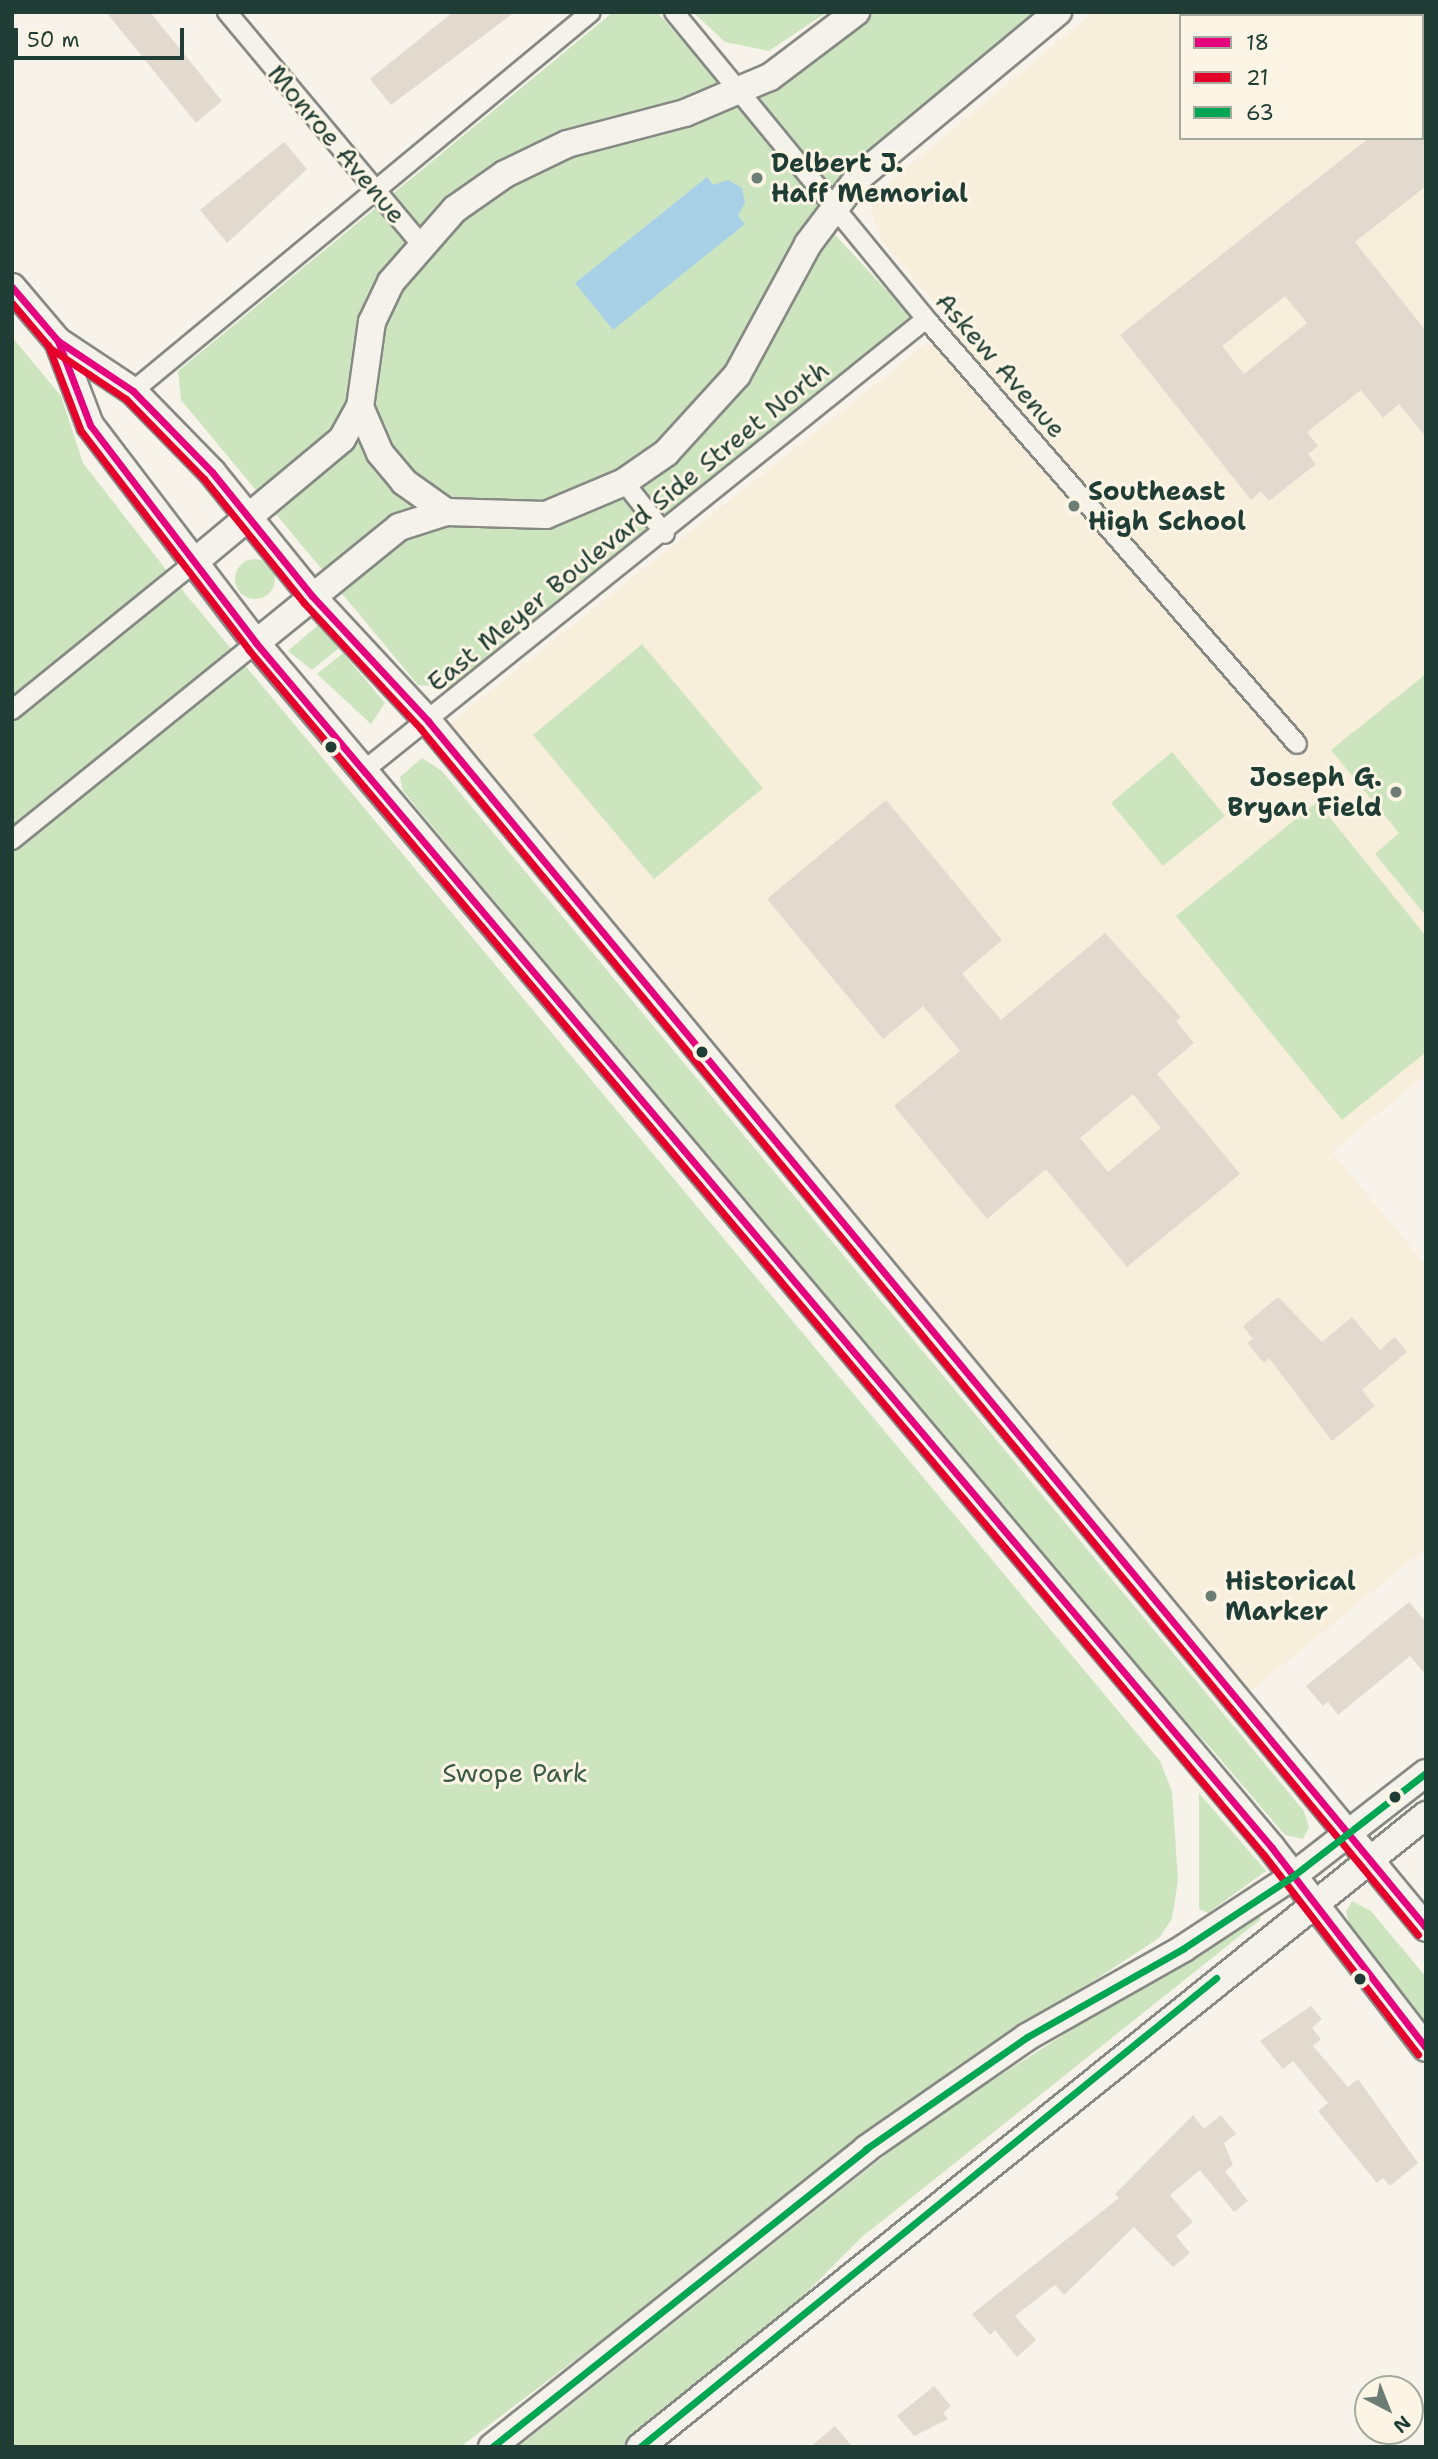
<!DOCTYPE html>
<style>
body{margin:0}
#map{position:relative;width:1438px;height:2459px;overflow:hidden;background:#f7f3ea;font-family:"Shantell Sans",sans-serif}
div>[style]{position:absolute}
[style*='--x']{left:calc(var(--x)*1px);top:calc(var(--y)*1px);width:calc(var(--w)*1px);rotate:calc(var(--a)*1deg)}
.built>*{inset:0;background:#f8eedc}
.green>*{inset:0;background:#cde5be}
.round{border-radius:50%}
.water>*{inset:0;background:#a8d1e7}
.building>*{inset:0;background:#e2dace}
.roads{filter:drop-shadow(2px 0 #868984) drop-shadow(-2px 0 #868984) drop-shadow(0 2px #868984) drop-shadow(0 -2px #868984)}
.minor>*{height:18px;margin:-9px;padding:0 9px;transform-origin:9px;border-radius:9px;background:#f5f2ec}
.secondary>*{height:26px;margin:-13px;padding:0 13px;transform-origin:13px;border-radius:13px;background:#f5f2ec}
.bus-1>*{height:7px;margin:-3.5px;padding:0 3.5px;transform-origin:3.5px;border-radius:3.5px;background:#e5007d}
.bus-2>*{height:7px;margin:-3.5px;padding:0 3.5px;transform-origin:3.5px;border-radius:3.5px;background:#e4002b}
.bus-3>*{height:7px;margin:-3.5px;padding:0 3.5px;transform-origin:3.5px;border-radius:3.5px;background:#00a651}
.dots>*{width:19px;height:19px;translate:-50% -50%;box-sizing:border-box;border:4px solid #fcf5e5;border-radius:50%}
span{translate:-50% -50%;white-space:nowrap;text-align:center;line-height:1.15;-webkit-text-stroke:6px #fcf5e5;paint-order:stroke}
.street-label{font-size:26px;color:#1f3d34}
.poi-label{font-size:26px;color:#1f3d34;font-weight:700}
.left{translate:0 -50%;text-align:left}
.right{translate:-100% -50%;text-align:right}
.park-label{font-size:26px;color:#3b5c48}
.frame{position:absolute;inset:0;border:14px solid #1f3d34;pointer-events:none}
.legend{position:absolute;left:1179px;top:14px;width:245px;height:126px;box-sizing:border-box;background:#fcf5e5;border:2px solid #a4ab9e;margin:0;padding:9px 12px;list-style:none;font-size:21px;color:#1f3d34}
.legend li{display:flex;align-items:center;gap:14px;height:35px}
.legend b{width:35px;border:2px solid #a4ab9e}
.north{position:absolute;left:1354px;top:2375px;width:70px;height:70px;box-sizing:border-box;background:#fcf5e5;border:2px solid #a4ab9e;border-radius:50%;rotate:138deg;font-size:19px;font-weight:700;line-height:28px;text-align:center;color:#1f3d34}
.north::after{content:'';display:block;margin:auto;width:24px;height:32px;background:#6b7d74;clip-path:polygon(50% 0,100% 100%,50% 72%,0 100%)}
.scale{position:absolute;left:14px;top:28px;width:170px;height:32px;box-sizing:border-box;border:4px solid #1f3d34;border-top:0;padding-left:9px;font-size:21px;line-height:24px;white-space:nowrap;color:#1f3d34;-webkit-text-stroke:5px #fcf5e5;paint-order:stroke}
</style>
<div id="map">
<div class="built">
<div style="clip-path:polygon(evenodd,1093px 12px,1426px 12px,1426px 1075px,1332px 1152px,1426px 1265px,1426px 1548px,1251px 1691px,450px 723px,952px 323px,881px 240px,872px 212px,879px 191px,1093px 12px,1181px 16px,1422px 16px,1422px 138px,1181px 138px,1181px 16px)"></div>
</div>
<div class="green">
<div style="clip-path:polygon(613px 12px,657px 12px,713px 75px,778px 87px,874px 12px,1041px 12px,816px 214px,913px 319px,907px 334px,450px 688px,418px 685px,181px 400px,178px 371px)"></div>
<div style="clip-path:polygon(693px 12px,827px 12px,769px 51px,725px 42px)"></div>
<div style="clip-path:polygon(12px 337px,61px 396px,83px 463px,178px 585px,1160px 1761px,1172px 1791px,1178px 1880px,1172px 1919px,1159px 1938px,965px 2065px,460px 2447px,12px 2447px)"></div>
<div class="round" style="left:235px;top:559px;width:40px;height:40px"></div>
<div style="clip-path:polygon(318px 625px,339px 648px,312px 670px,288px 651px)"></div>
<div style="clip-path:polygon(642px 644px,763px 788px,654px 879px,533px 735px)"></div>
<div style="clip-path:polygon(343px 653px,385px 703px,371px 724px,317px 674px)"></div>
<div style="clip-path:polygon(1426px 674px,1426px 916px,1375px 854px,1399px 833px,1331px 750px)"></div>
<div style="clip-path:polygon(1172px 752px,1225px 816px,1163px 866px,1111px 803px)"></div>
<div style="clip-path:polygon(422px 758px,442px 771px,1304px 1811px,1309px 1827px,1303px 1839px,1285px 1835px,1208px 1745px,1119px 1654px,403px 791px,400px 777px)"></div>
<div style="clip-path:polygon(1317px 802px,1426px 936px,1426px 1052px,1342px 1120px,1176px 916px)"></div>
<div style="clip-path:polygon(1199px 1793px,1266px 1871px,1208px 1913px,1199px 1909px)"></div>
<div style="clip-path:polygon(1352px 1901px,1371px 1911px,1426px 1977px,1426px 2024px,1352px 1933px,1346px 1912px)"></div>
<div style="clip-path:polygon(1256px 1912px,1261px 1919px,862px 2237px,778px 2321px,621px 2447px,518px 2447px,927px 2122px)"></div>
</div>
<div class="water">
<div style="clip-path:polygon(707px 177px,713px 185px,728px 180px,742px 188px,745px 203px,738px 216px,745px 224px,613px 330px,575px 283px)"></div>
</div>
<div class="building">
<div style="clip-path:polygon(106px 12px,150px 12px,222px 101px,196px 123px)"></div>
<div style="clip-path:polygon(453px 12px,515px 12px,391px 105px,370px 79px)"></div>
<div style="clip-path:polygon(evenodd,1369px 138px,1426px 138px,1426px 186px,1355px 242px,1426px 331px,1426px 437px,1399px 404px,1383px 418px,1361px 390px,1307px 432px,1318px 446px,1308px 454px,1316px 464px,1269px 501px,1261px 491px,1251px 500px,1120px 335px,1369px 138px,1285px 296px,1307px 323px,1244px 374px,1222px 346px,1285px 296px)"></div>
<div style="clip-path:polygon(284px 142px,307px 169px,227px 243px,200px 210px)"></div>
<div style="clip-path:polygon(evenodd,886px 800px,1002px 940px,962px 974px,1001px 1020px,1105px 933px,1181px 1017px,1176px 1021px,1194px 1043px,1157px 1074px,1240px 1174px,1127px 1267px,1046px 1169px,987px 1219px,894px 1106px,960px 1051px,923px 1006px,883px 1039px,767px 899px,886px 800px,1133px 1094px,1161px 1128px,1108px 1172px,1080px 1138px,1133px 1094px)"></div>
<div style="clip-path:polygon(1278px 1297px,1322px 1342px,1352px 1317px,1380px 1350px,1395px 1337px,1407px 1352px,1362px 1390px,1375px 1406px,1332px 1441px,1269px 1358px,1264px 1363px,1247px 1343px,1253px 1339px,1243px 1326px)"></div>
<div style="clip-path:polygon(1409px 1602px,1426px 1622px,1426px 1675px,1410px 1656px,1338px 1715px,1328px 1702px,1323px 1706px,1306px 1686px)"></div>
<div style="clip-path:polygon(1311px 2006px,1322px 2019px,1312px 2028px,1321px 2039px,1313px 2046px,1348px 2087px,1358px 2079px,1418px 2163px,1390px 2186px,1383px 2178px,1377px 2183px,1318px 2111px,1328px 2103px,1293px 2061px,1283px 2069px,1260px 2041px)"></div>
<div style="clip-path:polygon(1193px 2115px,1204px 2129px,1221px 2115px,1236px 2134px,1224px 2143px,1233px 2165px,1225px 2171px,1248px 2201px,1234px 2212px,1200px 2170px,1170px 2195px,1193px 2222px,1176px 2236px,1190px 2253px,1173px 2267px,1134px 2227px,1064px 2295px,1055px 2285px,1015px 2316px,1036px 2340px,1017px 2357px,995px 2330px,990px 2335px,972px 2314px,1119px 2198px,1115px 2194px)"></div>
<div style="clip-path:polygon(934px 2386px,951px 2406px,943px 2413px,948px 2419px,914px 2436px,897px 2416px)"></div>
<div style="clip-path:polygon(835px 2426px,853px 2447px,810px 2447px)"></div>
</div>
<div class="roads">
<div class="minor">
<div style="--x:227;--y:12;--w:301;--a:50.1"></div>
<div style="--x:674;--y:12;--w:397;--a:50.6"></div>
<div style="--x:926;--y:319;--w:564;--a:48.88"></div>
<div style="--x:133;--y:391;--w:594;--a:-39.61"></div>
<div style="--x:624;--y:482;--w:66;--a:51.7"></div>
<div style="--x:12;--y:710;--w:232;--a:-39"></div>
<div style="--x:362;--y:772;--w:723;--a:-38.77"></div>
<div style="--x:12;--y:840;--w:314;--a:-38.9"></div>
</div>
<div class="secondary">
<div style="--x:12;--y:287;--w:71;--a:49.6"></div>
<div style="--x:58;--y:341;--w:90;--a:33.7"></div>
<div style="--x:133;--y:391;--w:113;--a:45.7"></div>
<div style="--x:212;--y:472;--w:159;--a:51.1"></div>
<div style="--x:312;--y:596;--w:171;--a:47.1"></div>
<div style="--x:428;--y:721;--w:1566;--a:50.41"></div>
<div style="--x:58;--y:341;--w:90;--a:69.1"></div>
<div style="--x:90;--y:425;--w:274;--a:52.7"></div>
<div style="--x:256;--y:643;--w:1576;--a:49.86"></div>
<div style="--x:1272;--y:1848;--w:252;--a:52.4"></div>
<div style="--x:360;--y:407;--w:50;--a:66.5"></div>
<div style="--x:380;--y:453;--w:38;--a:50"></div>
<div style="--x:404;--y:482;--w:52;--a:35.5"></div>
<div style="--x:192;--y:564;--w:195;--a:-39.8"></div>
<div style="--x:342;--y:439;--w:37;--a:-61"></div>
<div style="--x:360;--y:407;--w:86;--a:-82"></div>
<div style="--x:372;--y:322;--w:44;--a:-64.6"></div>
<div style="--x:391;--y:282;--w:97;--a:-48.8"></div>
<div style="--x:455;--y:209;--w:61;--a:-35"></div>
<div style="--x:505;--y:174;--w:69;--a:-25.8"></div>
<div style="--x:567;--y:144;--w:122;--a:-14.7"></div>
<div style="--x:685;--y:113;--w:92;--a:-23"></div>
<div style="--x:770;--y:77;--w:108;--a:-37.1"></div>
<div style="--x:256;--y:643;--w:184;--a:-39"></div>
<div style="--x:399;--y:527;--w:49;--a:-17.7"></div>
<div style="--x:446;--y:512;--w:100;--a:1.7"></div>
<div style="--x:546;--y:515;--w:85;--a:-22.9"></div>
<div style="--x:624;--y:482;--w:51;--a:-34.6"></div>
<div style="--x:666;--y:453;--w:105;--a:-47.7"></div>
<div style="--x:737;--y:375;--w:149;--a:-61.5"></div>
<div style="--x:808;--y:244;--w:83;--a:-52.9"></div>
<div style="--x:858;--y:178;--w:260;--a:-39.7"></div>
<div style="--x:492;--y:2447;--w:478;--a:-38.5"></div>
<div style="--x:866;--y:2149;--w:196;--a:-34.8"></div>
<div style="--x:1027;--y:2037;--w:180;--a:-29.5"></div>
<div style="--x:1184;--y:1948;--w:131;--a:-33.4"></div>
<div style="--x:1293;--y:1876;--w:168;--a:-37.8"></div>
<div style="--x:640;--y:2447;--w:1009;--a:-38.8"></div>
</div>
</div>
<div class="bus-1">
<div style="--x:12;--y:287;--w:71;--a:49.6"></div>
<div style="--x:58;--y:341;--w:90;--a:33.7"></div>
<div style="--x:133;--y:391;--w:113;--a:45.7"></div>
<div style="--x:212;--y:472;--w:159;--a:51.1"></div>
<div style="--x:312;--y:596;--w:171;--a:47.1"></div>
<div style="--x:428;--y:721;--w:1566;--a:50.41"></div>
<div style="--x:58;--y:341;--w:90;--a:69.1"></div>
<div style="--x:90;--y:425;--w:274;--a:52.7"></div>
<div style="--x:256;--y:643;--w:1576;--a:49.86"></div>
<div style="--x:1272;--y:1848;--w:252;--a:52.4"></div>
</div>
<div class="bus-2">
<div style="--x:12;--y:303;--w:60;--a:49.7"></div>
<div style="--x:51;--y:349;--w:90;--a:33.7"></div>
<div style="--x:126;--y:399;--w:112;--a:45.7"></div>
<div style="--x:204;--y:479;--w:159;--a:51.1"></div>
<div style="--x:304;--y:603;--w:171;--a:47.1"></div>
<div style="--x:420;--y:728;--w:1566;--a:50.41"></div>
<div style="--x:48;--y:345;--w:92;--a:69"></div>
<div style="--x:81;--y:431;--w:275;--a:52.5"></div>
<div style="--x:248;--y:649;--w:1577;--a:49.89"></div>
<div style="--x:1264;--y:1855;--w:252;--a:52.3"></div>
</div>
<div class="bus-3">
<div style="--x:492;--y:2447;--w:478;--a:-38.5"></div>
<div style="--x:866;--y:2149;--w:196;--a:-34.8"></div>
<div style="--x:1027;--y:2037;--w:180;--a:-29.5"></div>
<div style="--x:1184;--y:1948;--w:131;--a:-33.4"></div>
<div style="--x:1293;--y:1876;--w:168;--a:-37.8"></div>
<div style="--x:640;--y:2447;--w:743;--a:-39.15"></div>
</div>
<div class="dots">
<div style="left:757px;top:178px;background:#6b7d74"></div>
<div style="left:1074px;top:506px;background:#6b7d74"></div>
<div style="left:331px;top:747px;background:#1f3d34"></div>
<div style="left:1396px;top:792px;background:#6b7d74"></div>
<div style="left:702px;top:1052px;background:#1f3d34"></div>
<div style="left:1211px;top:1596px;background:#6b7d74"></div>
<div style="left:1395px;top:1797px;background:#1f3d34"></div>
<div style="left:1360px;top:1979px;background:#1f3d34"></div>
</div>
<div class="street-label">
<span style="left:337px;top:144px;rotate:50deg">Monroe Avenue</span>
<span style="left:1001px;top:365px;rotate:49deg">Askew Avenue</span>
<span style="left:628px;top:526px;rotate:-39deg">East Meyer Boulevard Side Street North</span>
</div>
<div class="poi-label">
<span class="left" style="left:771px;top:178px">Delbert J.<br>Haff Memorial</span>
<span class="left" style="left:1088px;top:506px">Southeast<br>High School</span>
<span class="right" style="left:1382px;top:792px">Joseph G.<br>Bryan Field</span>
<span class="left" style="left:1225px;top:1596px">Historical<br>Marker</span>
</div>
<div class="park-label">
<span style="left:515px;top:1773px">Swope Park</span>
</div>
<div class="frame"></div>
<ul class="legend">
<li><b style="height:9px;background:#e5007d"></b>18</li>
<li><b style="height:9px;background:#e4002b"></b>21</li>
<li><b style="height:9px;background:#00a651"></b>63</li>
</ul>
<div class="north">N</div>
<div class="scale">50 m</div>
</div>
